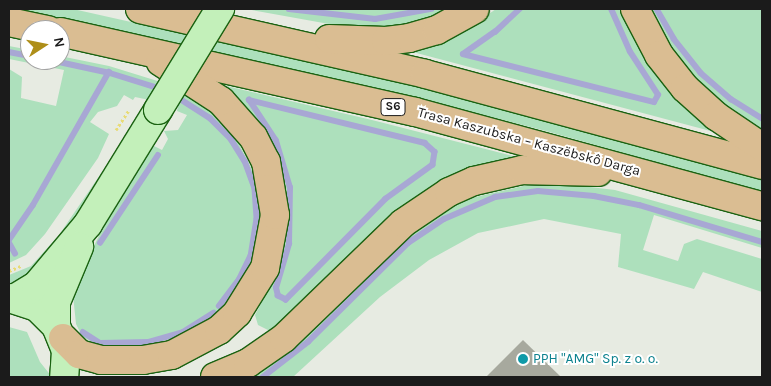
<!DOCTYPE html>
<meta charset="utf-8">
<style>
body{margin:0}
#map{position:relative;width:771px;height:386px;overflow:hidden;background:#e7ebe2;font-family:Karla,sans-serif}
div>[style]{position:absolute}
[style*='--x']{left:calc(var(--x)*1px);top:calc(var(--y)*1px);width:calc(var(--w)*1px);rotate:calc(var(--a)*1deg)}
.grass>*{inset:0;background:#ade0bc}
.stream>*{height:5.5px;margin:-2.75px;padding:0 2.75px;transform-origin:2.75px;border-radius:2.75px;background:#a8a7d4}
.building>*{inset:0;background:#a7a99e}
.path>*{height:3px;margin-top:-1.5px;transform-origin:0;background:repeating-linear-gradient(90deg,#e8db76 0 2.5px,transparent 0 5px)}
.roads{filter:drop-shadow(1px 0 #1a6211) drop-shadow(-1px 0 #1a6211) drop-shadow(0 1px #1a6211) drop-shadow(0 -1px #1a6211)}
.secondary>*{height:28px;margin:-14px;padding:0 14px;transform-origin:14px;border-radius:14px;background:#c3f0ba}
.highway>*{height:28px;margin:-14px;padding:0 14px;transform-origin:14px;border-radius:14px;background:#dabd92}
.bridges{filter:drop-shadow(1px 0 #1a6211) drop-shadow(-1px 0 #1a6211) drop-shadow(0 1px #1a6211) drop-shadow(0 -1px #1a6211)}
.secondary-bridge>*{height:28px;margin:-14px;padding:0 14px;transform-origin:14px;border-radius:14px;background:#c3f0ba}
.dots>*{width:14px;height:14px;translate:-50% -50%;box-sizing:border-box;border:2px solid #fff;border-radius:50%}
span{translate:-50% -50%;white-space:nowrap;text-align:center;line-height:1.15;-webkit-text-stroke:4px #fff;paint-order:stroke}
.shield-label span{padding:1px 4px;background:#fff;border:1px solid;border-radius:4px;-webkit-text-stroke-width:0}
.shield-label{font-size:12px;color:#1b1b1b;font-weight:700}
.street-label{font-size:14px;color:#1b1b1b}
.culture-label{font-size:14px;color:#0d838f}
.left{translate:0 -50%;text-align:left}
.frame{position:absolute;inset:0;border:10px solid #1b1b1b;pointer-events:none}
.north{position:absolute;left:20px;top:20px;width:50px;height:50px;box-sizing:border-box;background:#fff;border:1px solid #a4a4a4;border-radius:50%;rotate:79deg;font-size:14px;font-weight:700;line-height:20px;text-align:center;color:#1b1b1b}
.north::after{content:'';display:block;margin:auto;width:18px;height:22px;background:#ae8e18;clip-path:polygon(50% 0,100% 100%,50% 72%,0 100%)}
</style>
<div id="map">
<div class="grass">
<div style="clip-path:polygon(12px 9px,73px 9px,434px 90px,762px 180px,762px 192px,546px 131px,373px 87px)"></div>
<div style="clip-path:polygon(246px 9px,451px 9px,414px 23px,374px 28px,329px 24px)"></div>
<div style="clip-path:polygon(496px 9px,621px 9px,633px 34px,718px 133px,409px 51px,457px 36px)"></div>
<div style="clip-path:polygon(649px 9px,762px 9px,762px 130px,712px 96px,690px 73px,672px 50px)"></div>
<div style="clip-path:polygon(9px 46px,30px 50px,30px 60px,60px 60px,60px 56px,109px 66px,164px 83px,206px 107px,236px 138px,255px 175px,260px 223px,249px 270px,234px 294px,212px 317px,176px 338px,133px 347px,94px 344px,82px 336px,76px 324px,73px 295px,76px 281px,103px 228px,152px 148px,154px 146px,162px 150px,168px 139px,164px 131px,178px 130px,187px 115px,177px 111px,178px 106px,135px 97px,133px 100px,124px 95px,117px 106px,98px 112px,90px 122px,109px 134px,98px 158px,45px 234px,26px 255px,9px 263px,9px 69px,22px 77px,21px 98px,56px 106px,64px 70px,9px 59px)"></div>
<div style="clip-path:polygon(222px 85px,372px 120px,521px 158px,365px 243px,272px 330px,268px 330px,258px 325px,255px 315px,274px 279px,284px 248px,288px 223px,285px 188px,276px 155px,261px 126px)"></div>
<div style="clip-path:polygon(119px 147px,68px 230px,39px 270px,9px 284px,9px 275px,31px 266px,59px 235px)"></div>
<div style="clip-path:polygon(532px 184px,565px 184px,615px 190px,762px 231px,762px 248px,654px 215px,643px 250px,678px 261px,684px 244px,697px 239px,762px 259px,762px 292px,703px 272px,694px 289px,618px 267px,621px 234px,544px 219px,478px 233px,429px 260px,380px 297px,293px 377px,250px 377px,305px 338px,419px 228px,467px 199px)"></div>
<div style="clip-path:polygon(9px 327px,27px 332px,40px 362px,52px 377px,9px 377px)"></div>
</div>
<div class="stream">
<div style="--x:289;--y:9;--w:87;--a:6.6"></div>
<div style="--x:375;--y:19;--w:57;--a:-10.1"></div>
<div style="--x:657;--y:9;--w:34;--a:60"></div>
<div style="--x:674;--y:39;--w:43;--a:51.5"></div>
<div style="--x:701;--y:73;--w:40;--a:41"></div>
<div style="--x:731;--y:99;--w:36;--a:32"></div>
<div style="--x:9;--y:52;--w:21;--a:11"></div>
<div style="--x:463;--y:54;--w:197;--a:14.1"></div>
<div style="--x:654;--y:102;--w:8;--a:-60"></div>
<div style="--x:658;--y:95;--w:51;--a:-123.1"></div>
<div style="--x:630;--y:52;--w:47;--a:-113.8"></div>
<div style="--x:463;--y:54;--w:39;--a:-35"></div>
<div style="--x:495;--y:32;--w:34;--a:-43"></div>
<div style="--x:50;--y:60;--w:61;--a:12.2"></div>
<div style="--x:110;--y:73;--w:53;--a:17.4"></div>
<div style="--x:174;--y:95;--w:43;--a:32.6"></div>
<div style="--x:210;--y:118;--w:30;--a:45"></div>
<div style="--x:231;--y:139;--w:26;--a:58"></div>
<div style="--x:245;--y:161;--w:30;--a:70"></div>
<div style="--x:255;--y:189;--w:30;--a:86"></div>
<div style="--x:257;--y:219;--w:37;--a:99"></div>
<div style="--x:251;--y:256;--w:25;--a:116"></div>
<div style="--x:240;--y:279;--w:34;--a:127"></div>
<div style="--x:249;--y:100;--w:181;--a:13.7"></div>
<div style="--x:425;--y:143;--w:13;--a:42"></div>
<div style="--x:435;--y:152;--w:13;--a:99"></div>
<div style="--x:433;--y:165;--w:58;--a:144.1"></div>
<div style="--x:386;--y:199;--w:142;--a:134.7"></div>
<div style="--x:286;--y:300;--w:9;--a:-153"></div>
<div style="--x:278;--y:296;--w:8;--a:-104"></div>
<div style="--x:276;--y:288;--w:46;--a:-73.5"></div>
<div style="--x:289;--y:244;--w:56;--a:-89"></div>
<div style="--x:290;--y:188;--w:49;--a:-106.6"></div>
<div style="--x:276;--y:141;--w:49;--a:-123.4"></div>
<div style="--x:9;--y:240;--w:42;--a:-55.6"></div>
<div style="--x:33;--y:205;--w:153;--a:-60.3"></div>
<div style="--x:9;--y:242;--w:13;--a:61"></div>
<div style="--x:100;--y:243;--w:105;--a:-56.6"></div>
<div style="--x:83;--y:332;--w:20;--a:33"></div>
<div style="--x:100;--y:343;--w:49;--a:-1.2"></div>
<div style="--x:149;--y:342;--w:35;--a:-16"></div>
<div style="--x:183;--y:332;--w:36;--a:-32"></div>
<div style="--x:263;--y:377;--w:57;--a:-37.9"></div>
<div style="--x:308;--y:342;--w:141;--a:-44.7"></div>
<div style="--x:408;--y:243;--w:43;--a:-33.7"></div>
<div style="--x:444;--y:219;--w:56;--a:-23.3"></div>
<div style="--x:495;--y:197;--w:43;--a:-7.9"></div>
<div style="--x:538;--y:191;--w:56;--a:5.1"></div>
<div style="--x:594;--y:196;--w:46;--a:11.3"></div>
<div style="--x:639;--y:205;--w:128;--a:16.7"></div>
</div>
<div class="building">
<div style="clip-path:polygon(523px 340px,561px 377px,486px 377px)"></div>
</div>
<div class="path">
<div style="--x:116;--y:130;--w:24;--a:-57"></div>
<div style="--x:9;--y:271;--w:13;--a:-23"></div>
</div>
<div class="roads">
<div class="secondary">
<div style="--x:9;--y:298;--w:29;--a:18"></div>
<div style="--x:37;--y:307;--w:27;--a:45"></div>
<div style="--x:56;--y:326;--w:27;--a:68"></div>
<div style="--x:66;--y:351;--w:26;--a:94"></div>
<div style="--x:14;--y:299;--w:26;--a:-31"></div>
<div style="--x:36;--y:286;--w:81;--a:-50"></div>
<div style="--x:88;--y:224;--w:134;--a:-58.4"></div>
<div style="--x:56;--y:326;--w:24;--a:-90"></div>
<div style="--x:56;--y:302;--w:60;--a:-67.3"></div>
</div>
<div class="highway">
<div style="--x:140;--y:9;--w:292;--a:12.8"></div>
<div style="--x:425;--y:74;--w:349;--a:15.1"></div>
<div style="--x:635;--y:9;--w:52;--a:62.4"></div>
<div style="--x:659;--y:55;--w:42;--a:51.8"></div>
<div style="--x:685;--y:88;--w:42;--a:42.1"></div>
<div style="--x:716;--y:116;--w:55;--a:34"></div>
<div style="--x:9;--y:22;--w:40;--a:12"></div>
<div style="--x:60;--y:32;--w:364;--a:12.7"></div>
<div style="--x:415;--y:112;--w:360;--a:15.2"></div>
<div style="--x:329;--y:39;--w:57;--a:2"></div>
<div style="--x:386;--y:41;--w:23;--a:-7"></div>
<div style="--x:409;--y:38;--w:29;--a:-16"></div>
<div style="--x:437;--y:30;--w:43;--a:-28.9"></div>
<div style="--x:63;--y:338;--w:23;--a:45"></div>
<div style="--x:79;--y:354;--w:23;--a:15"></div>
<div style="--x:101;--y:360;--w:42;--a:0"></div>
<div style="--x:143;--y:360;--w:29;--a:-10"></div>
<div style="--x:172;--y:355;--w:53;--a:-28"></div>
<div style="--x:219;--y:330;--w:25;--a:-43"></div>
<div style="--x:237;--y:313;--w:53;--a:-58.1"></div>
<div style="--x:265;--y:268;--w:54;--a:-79.3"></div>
<div style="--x:275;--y:215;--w:54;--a:-99.6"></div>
<div style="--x:266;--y:162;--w:28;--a:-117"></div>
<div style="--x:253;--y:137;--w:48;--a:-131.6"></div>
<div style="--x:221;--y:101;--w:72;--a:-147"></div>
<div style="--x:215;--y:377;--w:36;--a:-23"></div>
<div style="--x:248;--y:363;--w:44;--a:-34.8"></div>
<div style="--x:284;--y:338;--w:165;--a:-44"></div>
<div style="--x:403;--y:223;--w:55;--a:-34"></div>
<div style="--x:449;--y:192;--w:27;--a:-24"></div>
<div style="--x:474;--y:181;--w:49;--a:-12.9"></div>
<div style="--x:522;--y:170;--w:76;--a:1.5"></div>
</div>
</div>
<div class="bridges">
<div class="secondary-bridge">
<div style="--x:158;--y:110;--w:119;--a:-58.5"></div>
</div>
</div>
<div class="dots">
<div style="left:523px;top:359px;background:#0f9aa8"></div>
</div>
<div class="shield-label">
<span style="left:393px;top:107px">S6</span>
</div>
<div class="street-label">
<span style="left:529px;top:142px;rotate:15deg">Trasa Kaszubska – Kaszëbskô Darga</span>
</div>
<div class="culture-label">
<span class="left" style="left:533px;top:359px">PPH "AMG" Sp. z o. o.</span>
</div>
<div class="frame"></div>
<div class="north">N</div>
</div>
